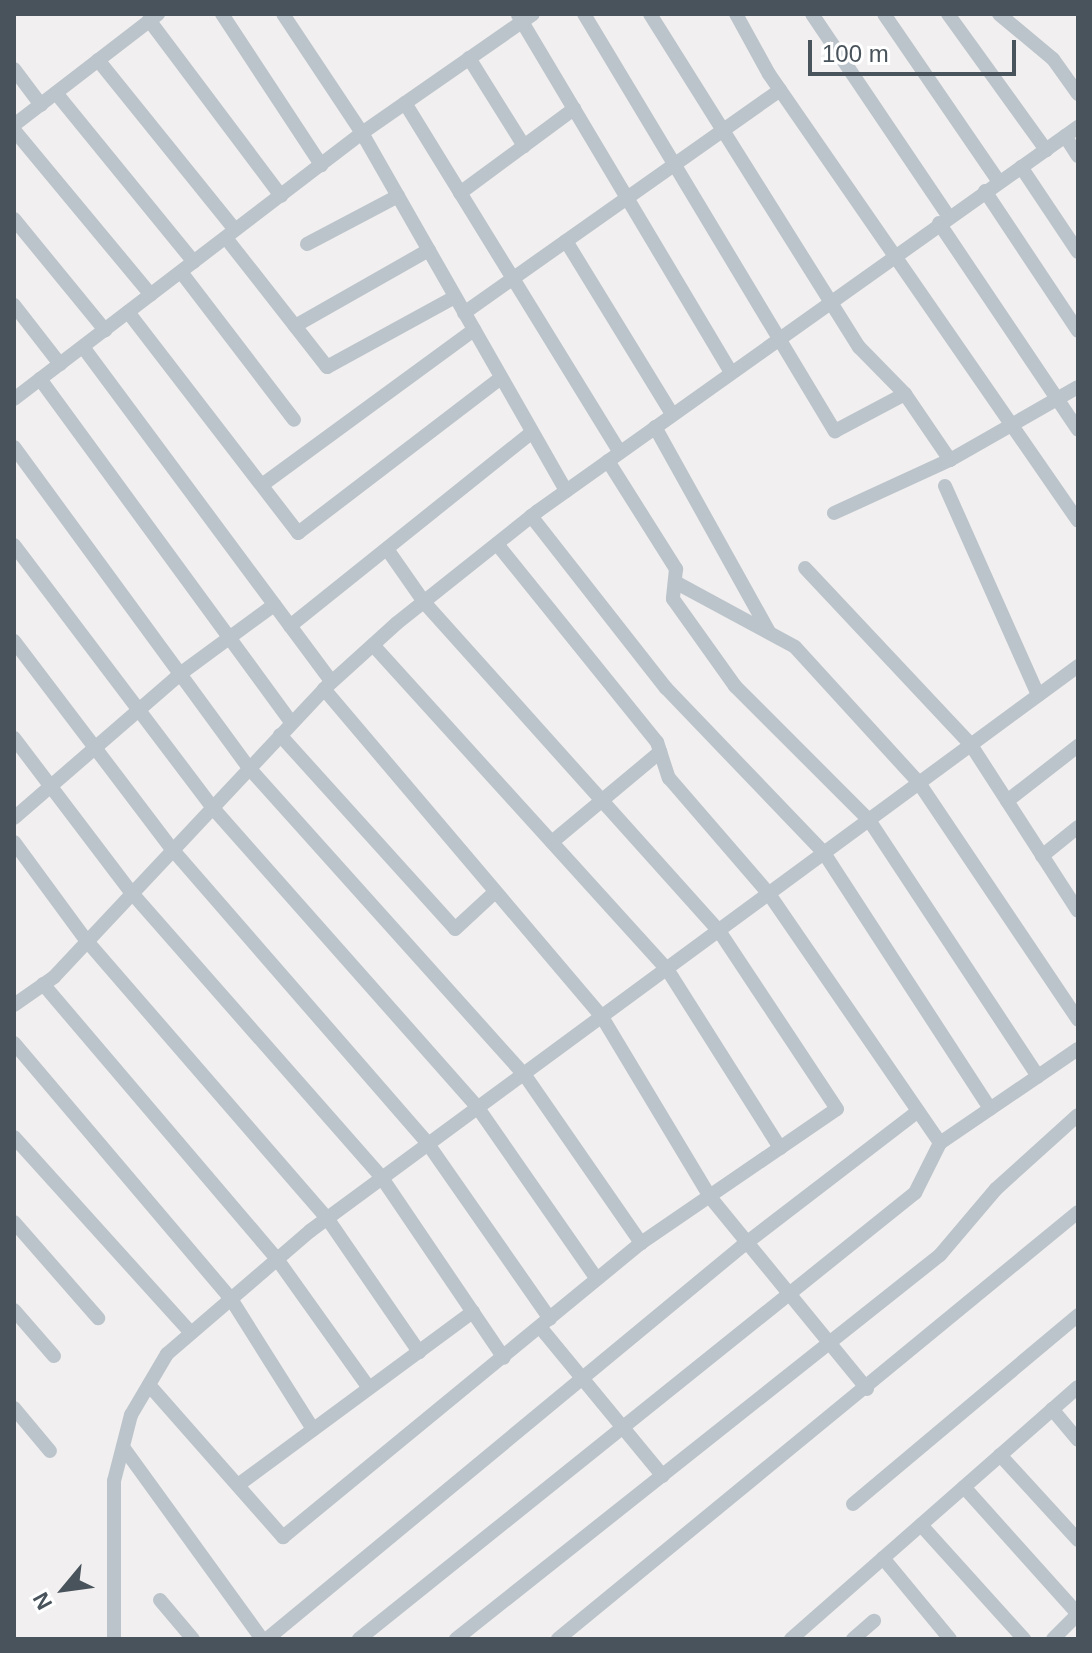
<!DOCTYPE html>
<style>
body{margin:0}
#map{position:relative;width:1092px;height:1653px;overflow:hidden;background:#f1efef;font-family:Arial,sans-serif}
div>[style]{position:absolute}
[style*='--x']{left:calc(var(--x)*1px);top:calc(var(--y)*1px);width:calc(var(--w)*1px);rotate:calc(var(--a)*1deg)}
.minor>*{height:14px;margin:-7px;padding:0 7px;transform-origin:7px;border-radius:7px;background:#bcc4cb}
span{translate:-50% -50%;white-space:nowrap;text-align:center;line-height:1.15;-webkit-text-stroke:8px #fff;paint-order:stroke}
.frame{position:absolute;inset:0;border:16px solid #49535b;pointer-events:none}
.north{position:absolute;left:24px;top:1549px;width:80px;height:80px;-webkit-text-stroke:6px #fff;paint-order:stroke;rotate:241deg;font-size:22px;font-weight:700;line-height:32px;text-align:center;color:#49535b}
.north::after{content:'';display:block;margin:auto;width:28px;height:36px;background:#49535b;clip-path:polygon(50% 0,100% 100%,50% 72%,0 100%)}
.scale{position:absolute;left:808px;top:40px;width:208px;height:36px;box-sizing:border-box;border:4px solid #49535b;border-top:0;padding-left:10px;font-size:24px;line-height:28px;white-space:nowrap;color:#49535b;-webkit-text-stroke:6px #fff;paint-order:stroke}
</style>
<div id="map">
<div class="minor">
<div style="--x:222;--y:14;--w:181;--a:56.7"></div>
<div style="--x:283;--y:14;--w:143;--a:56.4"></div>
<div style="--x:362;--y:133;--w:412;--a:60.3"></div>
<div style="--x:584;--y:14;--w:487;--a:59"></div>
<div style="--x:835;--y:431;--w:79;--a:-27.9"></div>
<div style="--x:650;--y:14;--w:393;--a:57.9"></div>
<div style="--x:859;--y:347;--w:66;--a:45.6"></div>
<div style="--x:905;--y:394;--w:80;--a:55.7"></div>
<div style="--x:950;--y:460;--w:147;--a:-29.7"></div>
<div style="--x:736;--y:14;--w:68;--a:61.2"></div>
<div style="--x:769;--y:74;--w:543;--a:55.34"></div>
<div style="--x:812;--y:14;--w:245;--a:56"></div>
<div style="--x:884;--y:14;--w:204;--a:55.6"></div>
<div style="--x:948;--y:14;--w:168;--a:54.2"></div>
<div style="--x:999;--y:14;--w:70;--a:39.8"></div>
<div style="--x:1053;--y:59;--w:43;--a:54.5"></div>
<div style="--x:518;--y:15;--w:416;--a:59.2"></div>
<div style="--x:149;--y:20;--w:220;--a:53.1"></div>
<div style="--x:469;--y:58;--w:104;--a:58"></div>
<div style="--x:98;--y:60;--w:218;--a:51.1"></div>
<div style="--x:14;--y:69;--w:45;--a:53.1"></div>
<div style="--x:56;--y:93;--w:218;--a:50.8"></div>
<div style="--x:405;--y:103;--w:410;--a:58.4"></div>
<div style="--x:14;--y:125;--w:182;--a:-37.6"></div>
<div style="--x:14;--y:130;--w:214;--a:50.3"></div>
<div style="--x:1065;--y:136;--w:24;--a:57"></div>
<div style="--x:1021;--y:167;--w:102;--a:56.2"></div>
<div style="--x:985;--y:191;--w:168;--a:56.4"></div>
<div style="--x:460;--y:193;--w:142;--a:-36.4"></div>
<div style="--x:14;--y:219;--w:144;--a:50.7"></div>
<div style="--x:939;--y:223;--w:249;--a:56.1"></div>
<div style="--x:226;--y:238;--w:164;--a:51.9"></div>
<div style="--x:327;--y:367;--w:146;--a:-28.7"></div>
<div style="--x:566;--y:241;--w:203;--a:58.5"></div>
<div style="--x:307;--y:244;--w:103;--a:-27.8"></div>
<div style="--x:181;--y:272;--w:186;--a:52.6"></div>
<div style="--x:14;--y:305;--w:75;--a:52.1"></div>
<div style="--x:128;--y:312;--w:279;--a:52.4"></div>
<div style="--x:298;--y:533;--w:255;--a:-37.4"></div>
<div style="--x:464;--y:313;--w:387;--a:-35.2"></div>
<div style="--x:295;--y:326;--w:154;--a:-29.6"></div>
<div style="--x:83;--y:347;--w:417;--a:53.4"></div>
<div style="--x:40;--y:379;--w:426;--a:53.8"></div>
<div style="--x:14;--y:399;--w:438;--a:-37.4"></div>
<div style="--x:362;--y:133;--w:208;--a:-34.8"></div>
<div style="--x:655;--y:427;--w:235;--a:60.9"></div>
<div style="--x:14;--y:447;--w:398;--a:53.8"></div>
<div style="--x:249;--y:768;--w:411;--a:48.1"></div>
<div style="--x:524;--y:1074;--w:206;--a:55.3"></div>
<div style="--x:608;--y:461;--w:128;--a:57.8"></div>
<div style="--x:676;--y:569;--w:30;--a:96"></div>
<div style="--x:673;--y:599;--w:107;--a:54.5"></div>
<div style="--x:735;--y:686;--w:190;--a:45"></div>
<div style="--x:869;--y:820;--w:307;--a:56.6"></div>
<div style="--x:262;--y:485;--w:263;--a:-36.2"></div>
<div style="--x:945;--y:486;--w:229;--a:66"></div>
<div style="--x:834;--y:513;--w:128;--a:-24.6"></div>
<div style="--x:531;--y:516;--w:219;--a:51.9"></div>
<div style="--x:666;--y:688;--w:228;--a:46.2"></div>
<div style="--x:824;--y:853;--w:305;--a:57"></div>
<div style="--x:497;--y:544;--w:255;--a:51.1"></div>
<div style="--x:657;--y:742;--w:38;--a:72"></div>
<div style="--x:669;--y:778;--w:153;--a:49.2"></div>
<div style="--x:769;--y:894;--w:302;--a:55.5"></div>
<div style="--x:14;--y:545;--w:328;--a:52.9"></div>
<div style="--x:212;--y:807;--w:402;--a:48.5"></div>
<div style="--x:478;--y:1108;--w:208;--a:55.2"></div>
<div style="--x:805;--y:568;--w:243;--a:46.8"></div>
<div style="--x:971;--y:745;--w:197;--a:57.2"></div>
<div style="--x:675;--y:582;--w:136;--a:28.4"></div>
<div style="--x:795;--y:647;--w:184;--a:47.6"></div>
<div style="--x:919;--y:783;--w:285;--a:56.1"></div>
<div style="--x:290;--y:626;--w:310;--a:-38.7"></div>
<div style="--x:14;--y:641;--w:261;--a:52.8"></div>
<div style="--x:172;--y:849;--w:391;--a:49"></div>
<div style="--x:428;--y:1144;--w:213;--a:55.1"></div>
<div style="--x:373;--y:645;--w:438;--a:47.8"></div>
<div style="--x:667;--y:969;--w:212;--a:57.7"></div>
<div style="--x:324;--y:689;--w:430;--a:49.7"></div>
<div style="--x:602;--y:1017;--w:210;--a:59"></div>
<div style="--x:710;--y:1197;--w:248;--a:50.7"></div>
<div style="--x:280;--y:735;--w:261;--a:47.9"></div>
<div style="--x:455;--y:929;--w:54;--a:-42.8"></div>
<div style="--x:14;--y:738;--w:193;--a:52.8"></div>
<div style="--x:131;--y:892;--w:381;--a:48.7"></div>
<div style="--x:382;--y:1178;--w:217;--a:55.9"></div>
<div style="--x:1007;--y:801;--w:90;--a:-37.8"></div>
<div style="--x:14;--y:818;--w:220;--a:-40.9"></div>
<div style="--x:180;--y:674;--w:117;--a:-36.3"></div>
<div style="--x:14;--y:842;--w:122;--a:53.7"></div>
<div style="--x:86;--y:940;--w:368;--a:49.1"></div>
<div style="--x:327;--y:1218;--w:163;--a:55.5"></div>
<div style="--x:552;--y:842;--w:141;--a:-39.8"></div>
<div style="--x:1042;--y:856;--w:46;--a:-38.9"></div>
<div style="--x:43;--y:984;--w:361;--a:49.6"></div>
<div style="--x:277;--y:1259;--w:158;--a:54.5"></div>
<div style="--x:14;--y:1005;--w:49;--a:-35"></div>
<div style="--x:54;--y:977;--w:395;--a:-46.8"></div>
<div style="--x:324;--y:689;--w:98;--a:-42.1"></div>
<div style="--x:397;--y:623;--w:180;--a:-38.5"></div>
<div style="--x:538;--y:511;--w:663;--a:-35.42"></div>
<div style="--x:14;--y:1043;--w:336;--a:49.7"></div>
<div style="--x:231;--y:1299;--w:154;--a:57.8"></div>
<div style="--x:14;--y:1137;--w:264;--a:47.9"></div>
<div style="--x:14;--y:1222;--w:128;--a:48.8"></div>
<div style="--x:14;--y:1310;--w:61;--a:49"></div>
<div style="--x:540;--y:1327;--w:193;--a:50.5"></div>
<div style="--x:149;--y:1385;--w:203;--a:48.6"></div>
<div style="--x:283;--y:1537;--w:463;--a:-39.4"></div>
<div style="--x:641;--y:1243;--w:237;--a:-34.4"></div>
<div style="--x:837;--y:1109;--w:214;--a:-123.5"></div>
<div style="--x:719;--y:931;--w:442;--a:-131.9"></div>
<div style="--x:424;--y:602;--w:65;--a:-124.9"></div>
<div style="--x:14;--y:1408;--w:56;--a:50.1"></div>
<div style="--x:1052;--y:1409;--w:40;--a:50"></div>
<div style="--x:123;--y:1447;--w:237;--a:54.1"></div>
<div style="--x:1000;--y:1455;--w:115;--a:47.5"></div>
<div style="--x:238;--y:1485;--w:292;--a:-36.4"></div>
<div style="--x:964;--y:1487;--w:171;--a:48.1"></div>
<div style="--x:853;--y:1504;--w:294;--a:-40"></div>
<div style="--x:921;--y:1525;--w:154;--a:47.9"></div>
<div style="--x:883;--y:1558;--w:105;--a:50.4"></div>
<div style="--x:160;--y:1600;--w:51;--a:49.8"></div>
<div style="--x:114;--y:1639;--w:158;--a:-90"></div>
<div style="--x:114;--y:1481;--w:68;--a:-75.6"></div>
<div style="--x:131;--y:1415;--w:71;--a:-59.5"></div>
<div style="--x:167;--y:1354;--w:189;--a:-40.7"></div>
<div style="--x:310;--y:1231;--w:953;--a:-36.34"></div>
<div style="--x:267;--y:1639;--w:615;--a:-39.59"></div>
<div style="--x:741;--y:1247;--w:223;--a:-37.5"></div>
<div style="--x:359;--y:1639;--w:713;--a:-38.74"></div>
<div style="--x:915;--y:1193;--w:56;--a:-63.4"></div>
<div style="--x:940;--y:1143;--w:167;--a:-34.3"></div>
<div style="--x:456;--y:1639;--w:618;--a:-38.43"></div>
<div style="--x:940;--y:1255;--w:87;--a:-49.7"></div>
<div style="--x:996;--y:1189;--w:110;--a:-42.1"></div>
<div style="--x:558;--y:1639;--w:673;--a:-39.39"></div>
<div style="--x:791;--y:1639;--w:382;--a:-41.3"></div>
<div style="--x:853;--y:1639;--w:28;--a:-41"></div>
<div style="--x:1053;--y:1639;--w:35;--a:-45"></div>
</div>
<div class="frame"></div>
<div class="north">N</div>
<div class="scale">100 m</div>
</div>
